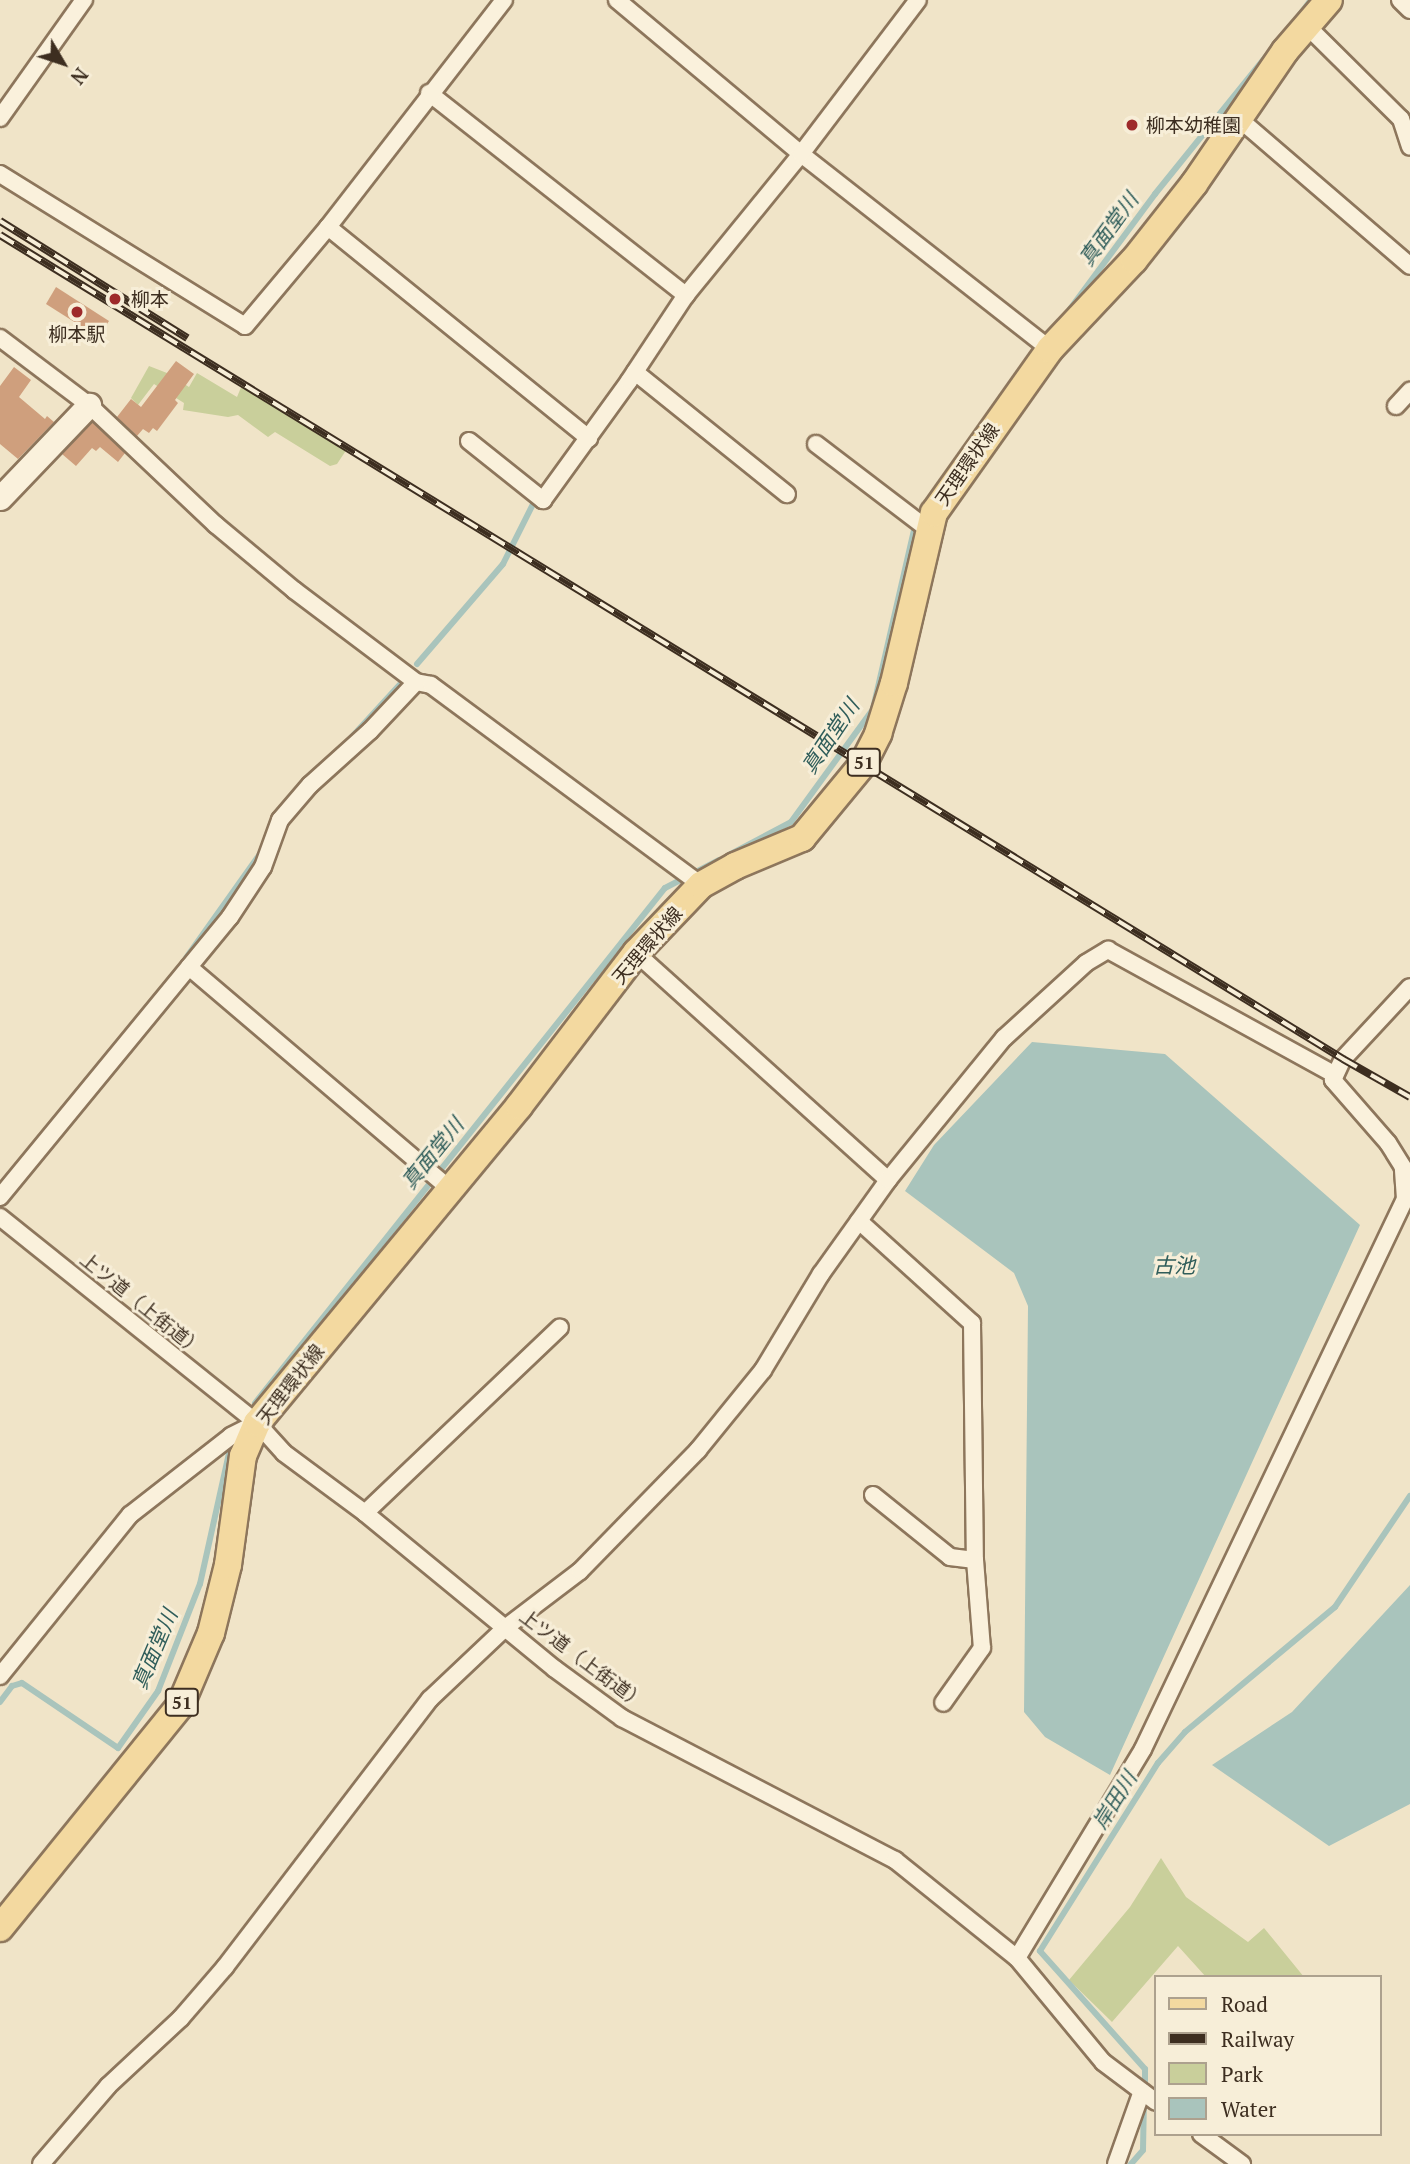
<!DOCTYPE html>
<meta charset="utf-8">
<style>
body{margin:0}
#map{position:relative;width:1410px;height:2164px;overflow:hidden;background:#f0e4c8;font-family:"PT Serif","Noto Sans JP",serif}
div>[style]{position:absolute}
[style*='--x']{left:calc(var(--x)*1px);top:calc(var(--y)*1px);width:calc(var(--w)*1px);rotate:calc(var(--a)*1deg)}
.green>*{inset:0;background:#c9cf9b}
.water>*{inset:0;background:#a9c4bc}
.stream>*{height:6px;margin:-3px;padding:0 3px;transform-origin:3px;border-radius:3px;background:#a9c4bc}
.building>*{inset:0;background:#cf9f7d}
.roads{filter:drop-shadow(2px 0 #8d765c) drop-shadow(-2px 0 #8d765c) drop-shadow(0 2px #8d765c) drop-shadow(0 -2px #8d765c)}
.minor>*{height:16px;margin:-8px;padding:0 8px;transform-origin:8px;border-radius:8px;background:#faf1dc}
.secondary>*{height:23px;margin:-11.5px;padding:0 11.5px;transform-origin:11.5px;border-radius:11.5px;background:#faf1dc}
.primary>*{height:26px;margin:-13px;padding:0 13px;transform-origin:13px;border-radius:13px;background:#f3d9a0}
.rail>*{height:8px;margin-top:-4px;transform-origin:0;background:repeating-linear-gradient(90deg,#f7eed8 0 16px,#3d2e20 0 32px);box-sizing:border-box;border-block:2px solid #3d2e20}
.dots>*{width:19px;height:19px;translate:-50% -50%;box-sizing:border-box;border:4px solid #f7eed8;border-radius:50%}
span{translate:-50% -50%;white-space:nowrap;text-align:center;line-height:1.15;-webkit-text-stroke:6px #f7eed8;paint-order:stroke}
.shield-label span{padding:2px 5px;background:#f7eed8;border:2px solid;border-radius:5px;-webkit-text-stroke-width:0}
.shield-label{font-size:18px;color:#3d2e20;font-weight:700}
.poi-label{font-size:19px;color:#3d2e20}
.left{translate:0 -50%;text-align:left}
.street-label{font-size:19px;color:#3d2e20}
.water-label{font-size:21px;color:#2f5d5a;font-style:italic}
.legend{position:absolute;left:1154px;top:1975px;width:228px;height:161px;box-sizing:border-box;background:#f7eed8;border:2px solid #ada18e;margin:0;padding:9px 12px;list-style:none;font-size:21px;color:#3d2e20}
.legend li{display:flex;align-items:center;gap:14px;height:35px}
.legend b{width:35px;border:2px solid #ada18e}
.north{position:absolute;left:28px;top:28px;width:70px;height:70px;-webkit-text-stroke:5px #f7eed8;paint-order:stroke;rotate:129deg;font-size:19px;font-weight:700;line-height:28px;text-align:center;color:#3d2e20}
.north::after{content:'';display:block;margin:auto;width:24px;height:32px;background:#3d2e20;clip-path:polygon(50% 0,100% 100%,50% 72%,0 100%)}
</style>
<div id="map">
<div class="green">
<div style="clip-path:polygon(149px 366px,167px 373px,189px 387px,197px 373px,237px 397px,242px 385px,347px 449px,337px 464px,330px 466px,275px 432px,268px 437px,238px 415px,228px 417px,183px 410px,184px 403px,154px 384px,128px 418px,137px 404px,131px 398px)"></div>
<div style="clip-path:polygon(1161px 1858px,1186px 1897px,1248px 1942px,1264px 1928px,1304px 1977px,1206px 1977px,1178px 1946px,1112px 2022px,1069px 1980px,1130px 1907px)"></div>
</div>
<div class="water">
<div style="clip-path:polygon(1032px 1042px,1165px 1054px,1360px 1225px,1110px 1775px,1045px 1737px,1024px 1712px,1028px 1306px,1014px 1273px,905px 1191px,934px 1145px)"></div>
<div style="clip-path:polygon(1410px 1585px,1410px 1804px,1329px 1846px,1212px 1765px,1292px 1712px)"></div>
</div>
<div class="stream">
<div style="--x:1298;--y:17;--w:21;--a:-53"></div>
<div style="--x:1070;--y:309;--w:143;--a:-53.5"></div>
<div style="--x:1155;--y:194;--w:179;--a:-51.1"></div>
<div style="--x:417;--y:664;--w:132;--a:-49.3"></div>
<div style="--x:503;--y:564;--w:72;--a:-63.4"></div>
<div style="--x:349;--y:740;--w:81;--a:-47.5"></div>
<div style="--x:729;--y:855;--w:70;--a:-28"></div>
<div style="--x:791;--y:822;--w:140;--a:-54"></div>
<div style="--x:873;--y:709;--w:192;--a:-77.1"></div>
<div style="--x:186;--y:958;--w:128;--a:-54.6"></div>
<div style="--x:255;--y:1403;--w:658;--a:-51.48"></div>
<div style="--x:665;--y:888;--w:61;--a:-27.4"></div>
<div style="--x:0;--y:1702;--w:20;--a:-53"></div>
<div style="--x:12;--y:1686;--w:10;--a:-17"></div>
<div style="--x:22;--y:1683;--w:116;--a:34.1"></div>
<div style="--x:118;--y:1748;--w:70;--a:-54.9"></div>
<div style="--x:158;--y:1691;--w:115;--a:-68.6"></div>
<div style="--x:200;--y:1584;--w:134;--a:-77.5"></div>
<div style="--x:1145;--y:2089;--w:20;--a:-90"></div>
<div style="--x:1145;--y:2069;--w:158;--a:-131.7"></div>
<div style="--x:1040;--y:1951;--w:222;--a:-57.9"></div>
<div style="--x:1158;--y:1763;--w:41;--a:-48.9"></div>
<div style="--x:1185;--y:1732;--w:195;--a:-39.8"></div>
<div style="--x:1335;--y:1607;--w:134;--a:-56"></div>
<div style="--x:1131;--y:2164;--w:18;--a:-49"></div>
<div style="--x:1143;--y:2150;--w:50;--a:-88.9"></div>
</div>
<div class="building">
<div style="clip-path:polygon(56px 287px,109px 321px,98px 337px,46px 304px)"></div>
<div style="clip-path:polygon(176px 361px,194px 374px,175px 400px,178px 403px,157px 431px,153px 428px,149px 433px,143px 429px,137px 436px,117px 417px,131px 399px,141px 407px)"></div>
<div style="clip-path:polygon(14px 367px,31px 380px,19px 397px,45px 419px,47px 416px,54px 422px,18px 459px,0 444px,0 386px)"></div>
<div style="clip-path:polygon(92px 422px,125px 453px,118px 462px,100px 447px,96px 451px,92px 448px,76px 466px,62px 454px)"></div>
</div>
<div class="roads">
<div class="minor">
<div style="--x:617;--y:0;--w:240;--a:39.9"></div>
<div style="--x:801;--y:154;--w:316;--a:38.1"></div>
<div style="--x:1400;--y:0;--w:14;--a:45"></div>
<div style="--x:1307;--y:26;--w:132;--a:44.7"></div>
<div style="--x:1401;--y:119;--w:29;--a:72"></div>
<div style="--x:429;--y:93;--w:327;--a:38.2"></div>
<div style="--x:1237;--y:117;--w:228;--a:40.7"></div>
<div style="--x:0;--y:118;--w:145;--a:-54.6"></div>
<div style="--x:0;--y:174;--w:288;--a:31.8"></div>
<div style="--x:245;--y:326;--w:129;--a:-50"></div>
<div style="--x:328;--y:227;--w:287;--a:-52.2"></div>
<div style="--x:328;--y:227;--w:336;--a:39"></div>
<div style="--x:0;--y:338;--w:111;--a:37"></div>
<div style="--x:89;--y:405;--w:175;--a:43.4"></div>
<div style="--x:216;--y:525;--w:102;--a:39.8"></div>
<div style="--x:294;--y:590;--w:153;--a:37"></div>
<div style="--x:416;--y:682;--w:15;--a:11"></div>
<div style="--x:431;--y:685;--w:336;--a:36.5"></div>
<div style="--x:635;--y:372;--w:195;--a:38.8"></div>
<div style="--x:1396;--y:406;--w:21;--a:-47"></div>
<div style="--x:469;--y:441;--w:95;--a:38.6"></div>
<div style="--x:543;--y:500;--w:147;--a:-54.1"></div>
<div style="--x:629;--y:381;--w:103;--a:-56.5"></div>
<div style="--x:686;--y:295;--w:182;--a:-50.8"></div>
<div style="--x:801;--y:154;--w:193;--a:-52.8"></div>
<div style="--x:816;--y:444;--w:143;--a:37.3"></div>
<div style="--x:636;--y:953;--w:339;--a:42"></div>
<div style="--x:189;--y:967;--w:344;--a:40.4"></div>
<div style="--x:0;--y:1197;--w:362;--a:-50.6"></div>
<div style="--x:230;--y:917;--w:60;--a:-56.6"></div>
<div style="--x:263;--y:867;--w:50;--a:-70.1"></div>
<div style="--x:280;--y:820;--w:46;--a:-49.4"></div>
<div style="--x:310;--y:785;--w:81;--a:-42"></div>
<div style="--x:370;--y:731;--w:67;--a:-46.8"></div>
<div style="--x:0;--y:1217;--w:329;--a:38.7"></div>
<div style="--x:257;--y:1423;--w:40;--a:48"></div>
<div style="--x:284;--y:1453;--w:101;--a:36.5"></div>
<div style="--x:365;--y:1513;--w:246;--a:39.4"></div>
<div style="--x:555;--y:1669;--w:83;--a:36.2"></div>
<div style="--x:622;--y:1718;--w:308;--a:27.5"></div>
<div style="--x:895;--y:1860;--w:156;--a:38.8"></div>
<div style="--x:1017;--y:1958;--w:135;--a:50.4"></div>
<div style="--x:1103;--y:2062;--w:66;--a:37"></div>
<div style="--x:859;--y:1221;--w:152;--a:42.1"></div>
<div style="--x:972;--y:1323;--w:237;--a:89.3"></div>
<div style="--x:975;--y:1560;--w:88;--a:85.5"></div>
<div style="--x:982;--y:1648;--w:67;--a:125.3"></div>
<div style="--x:873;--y:1495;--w:99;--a:38.8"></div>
<div style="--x:950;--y:1557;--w:25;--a:7"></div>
<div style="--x:365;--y:1513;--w:269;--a:-43.6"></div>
<div style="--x:0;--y:1676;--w:207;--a:-51.1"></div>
<div style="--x:130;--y:1515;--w:128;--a:-38"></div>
<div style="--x:231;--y:1436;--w:29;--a:-27"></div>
<div style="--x:1017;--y:1958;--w:244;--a:-58.9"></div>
<div style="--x:1143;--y:1749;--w:609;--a:-64.53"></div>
<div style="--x:1405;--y:1199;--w:32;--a:-94"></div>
<div style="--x:1403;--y:1167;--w:28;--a:-122"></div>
<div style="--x:1388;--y:1143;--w:84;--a:-131.1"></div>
<div style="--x:1333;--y:1080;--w:23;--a:-65"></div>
<div style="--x:1343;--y:1059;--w:98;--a:-47.1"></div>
<div style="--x:1201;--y:2134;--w:51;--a:36.2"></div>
<div style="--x:41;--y:2164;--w:103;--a:-49.3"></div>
<div style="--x:108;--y:2086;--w:100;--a:-43"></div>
<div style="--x:181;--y:2018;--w:67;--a:-49.2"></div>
<div style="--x:225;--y:1967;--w:337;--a:-52.6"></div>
<div style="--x:430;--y:1699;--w:103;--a:-43.4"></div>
<div style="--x:505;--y:1628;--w:94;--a:-37.2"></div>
<div style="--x:580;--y:1571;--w:169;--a:-45.7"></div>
<div style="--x:698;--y:1450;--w:103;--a:-50.9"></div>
<div style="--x:763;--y:1370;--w:112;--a:-58.9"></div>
<div style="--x:821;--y:1274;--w:115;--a:-54.5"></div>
<div style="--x:888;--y:1180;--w:183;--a:-50.8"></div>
<div style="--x:1004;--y:1038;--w:111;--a:-42.4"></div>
<div style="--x:1086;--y:963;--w:26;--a:-31"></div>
<div style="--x:1108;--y:950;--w:259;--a:28.8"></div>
<div style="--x:1116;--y:2164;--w:77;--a:-70.4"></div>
</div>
<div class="secondary">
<div style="--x:0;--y:498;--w:129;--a:-46.3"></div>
</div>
<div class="primary">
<div style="--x:0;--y:1928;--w:286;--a:-51"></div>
<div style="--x:180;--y:1706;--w:79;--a:-67"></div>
<div style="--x:211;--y:1633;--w:70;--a:-76"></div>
<div style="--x:228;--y:1565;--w:110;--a:-82.2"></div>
<div style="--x:243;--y:1456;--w:36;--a:-67"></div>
<div style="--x:257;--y:1423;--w:411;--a:-50.4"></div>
<div style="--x:519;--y:1106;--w:193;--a:-52.6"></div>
<div style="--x:636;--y:953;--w:94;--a:-46.3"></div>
<div style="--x:701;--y:885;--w:39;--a:-29"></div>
<div style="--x:735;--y:866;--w:73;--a:-22.7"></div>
<div style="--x:802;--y:838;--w:96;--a:-50.5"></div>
<div style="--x:863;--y:764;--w:34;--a:-63"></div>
<div style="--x:878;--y:734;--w:53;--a:-72.6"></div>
<div style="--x:894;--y:683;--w:175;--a:-76.8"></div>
<div style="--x:934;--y:513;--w:201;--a:-54.7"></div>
<div style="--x:1050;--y:349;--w:122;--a:-46.7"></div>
<div style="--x:1134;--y:260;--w:97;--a:-51.7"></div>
<div style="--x:1194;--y:184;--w:161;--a:-55.6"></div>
<div style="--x:1285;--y:51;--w:67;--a:-49.2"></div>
</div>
</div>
<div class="rail">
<div style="--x:0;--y:221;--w:221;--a:32"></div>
<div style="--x:0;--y:235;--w:1576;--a:31.53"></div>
<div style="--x:1343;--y:1059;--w:77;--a:29.6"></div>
</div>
<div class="dots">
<div style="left:1132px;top:125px;background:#9e2a2b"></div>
<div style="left:115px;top:299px;background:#9e2a2b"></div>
<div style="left:77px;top:312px;background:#9e2a2b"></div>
</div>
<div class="shield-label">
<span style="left:864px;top:762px">51</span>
<span style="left:182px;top:1702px">51</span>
</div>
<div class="poi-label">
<span class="left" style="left:1146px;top:125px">柳本幼稚園</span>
<span class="left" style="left:131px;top:299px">柳本</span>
<span style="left:77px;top:334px">柳本駅</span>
</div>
<div class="street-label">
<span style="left:967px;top:464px;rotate:-55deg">天理環状線</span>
<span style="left:647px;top:945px;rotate:-49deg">天理環状線</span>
<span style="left:142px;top:1304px;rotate:39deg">上ツ道（上街道）</span>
<span style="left:290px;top:1384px;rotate:-52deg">天理環状線</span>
<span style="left:583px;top:1659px;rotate:37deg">上ツ道（上街道）</span>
</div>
<div class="water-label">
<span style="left:1108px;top:229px;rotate:-54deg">真面堂川</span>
<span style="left:830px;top:736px;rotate:-56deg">真面堂川</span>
<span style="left:432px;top:1153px;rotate:-51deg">真面堂川</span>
<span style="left:1174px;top:1265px">古池</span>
<span style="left:154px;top:1649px;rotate:-67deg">真面堂川</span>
<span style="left:1114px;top:1800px;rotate:-58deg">岸田川</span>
</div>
<ul class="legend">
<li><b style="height:9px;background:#f3d9a0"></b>Road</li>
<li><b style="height:9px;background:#3d2e20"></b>Railway</li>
<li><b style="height:19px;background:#c9cf9b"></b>Park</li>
<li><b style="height:19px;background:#a9c4bc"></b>Water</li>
</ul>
<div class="north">N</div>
</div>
